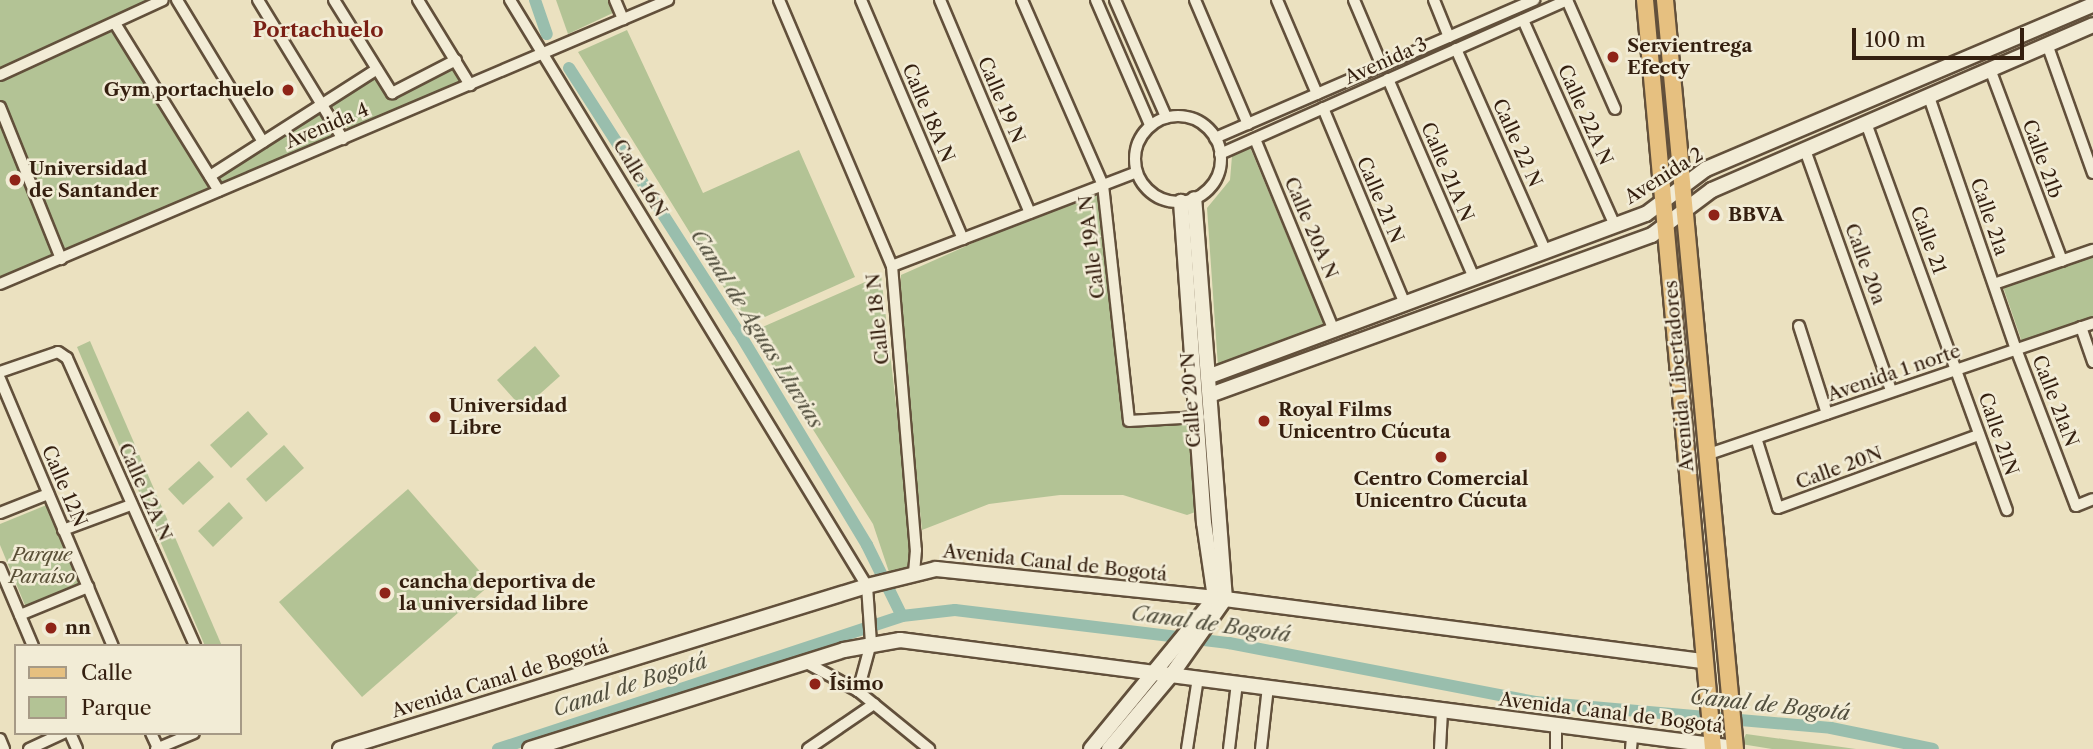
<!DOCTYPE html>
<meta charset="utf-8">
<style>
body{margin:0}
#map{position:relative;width:2093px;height:749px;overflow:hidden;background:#ebe1c0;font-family:"Libre Caslon Text",serif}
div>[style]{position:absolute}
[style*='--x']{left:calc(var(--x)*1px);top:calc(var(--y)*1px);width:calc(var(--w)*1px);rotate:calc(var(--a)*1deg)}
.green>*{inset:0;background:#b3c395}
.canal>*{height:12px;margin:-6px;padding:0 6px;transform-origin:6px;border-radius:6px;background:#99bead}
.roads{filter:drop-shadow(2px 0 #62503b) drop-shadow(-2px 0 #62503b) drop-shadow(0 2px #62503b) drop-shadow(0 -2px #62503b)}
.street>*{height:10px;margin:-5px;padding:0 5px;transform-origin:5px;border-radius:5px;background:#f2ecd6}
.street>.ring{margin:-5px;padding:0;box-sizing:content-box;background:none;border:10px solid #f2ecd6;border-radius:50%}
.secondary>*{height:14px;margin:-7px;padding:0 7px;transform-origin:7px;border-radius:7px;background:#f2ecd6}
.primary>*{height:16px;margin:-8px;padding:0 8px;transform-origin:8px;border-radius:8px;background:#e6c080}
.dots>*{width:19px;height:19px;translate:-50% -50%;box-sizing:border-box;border:4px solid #f2ecd6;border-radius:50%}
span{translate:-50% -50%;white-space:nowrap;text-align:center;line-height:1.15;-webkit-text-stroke:5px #f2ecd6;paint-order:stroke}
.poi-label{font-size:19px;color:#341f0f;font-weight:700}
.left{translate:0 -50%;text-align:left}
.right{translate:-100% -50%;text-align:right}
.street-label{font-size:19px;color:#341f0f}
.park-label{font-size:19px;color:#5a5037;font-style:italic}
.neighbourhood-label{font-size:21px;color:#7a1f14;font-weight:700}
.water-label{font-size:21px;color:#524f3e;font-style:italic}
.legend{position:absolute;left:14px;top:644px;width:228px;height:91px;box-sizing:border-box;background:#f2ecd6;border:2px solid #a69a86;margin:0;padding:9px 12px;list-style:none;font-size:21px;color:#341f0f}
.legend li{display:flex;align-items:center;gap:14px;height:35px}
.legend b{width:35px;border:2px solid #a69a86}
.scale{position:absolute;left:1852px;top:28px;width:172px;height:32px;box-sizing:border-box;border:4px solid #341f0f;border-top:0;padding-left:9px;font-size:21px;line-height:24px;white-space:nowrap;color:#341f0f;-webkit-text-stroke:5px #f2ecd6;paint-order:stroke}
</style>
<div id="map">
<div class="green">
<div style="clip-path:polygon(0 0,163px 0,117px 25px,219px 191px,0 285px)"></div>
<div style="clip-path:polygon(556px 0,610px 0,615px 12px,568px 34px)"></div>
<div style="clip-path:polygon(627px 30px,703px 193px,799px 150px,855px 277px,747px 325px,578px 52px)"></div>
<div style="clip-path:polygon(458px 63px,469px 81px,350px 131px,330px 103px,381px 71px,396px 94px)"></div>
<div style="clip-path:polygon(324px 107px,342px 134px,222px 186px,215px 176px)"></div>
<div style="clip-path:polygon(1249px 145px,1325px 327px,1218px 367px,1207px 208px,1230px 180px,1232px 156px)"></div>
<div style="clip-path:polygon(1097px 188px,1125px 425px,1196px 420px,1198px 511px,1187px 515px,1123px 495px,1060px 495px,989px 504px,922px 530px,899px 314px,901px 275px)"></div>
<div style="clip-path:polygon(2093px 255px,2093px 317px,2022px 342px,2003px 287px,2006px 284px)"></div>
<div style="clip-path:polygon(881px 275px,913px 552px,912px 563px,906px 568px,889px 572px,873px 524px,751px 332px)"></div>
<div style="clip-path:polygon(90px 341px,222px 646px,205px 646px,77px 347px)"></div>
<div style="clip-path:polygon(535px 346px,560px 376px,523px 409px,497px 380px)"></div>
<div style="clip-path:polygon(248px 411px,268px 434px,231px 468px,210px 445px)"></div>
<div style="clip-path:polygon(284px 445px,304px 468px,266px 502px,246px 479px)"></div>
<div style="clip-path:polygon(199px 461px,214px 477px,183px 505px,168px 489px)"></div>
<div style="clip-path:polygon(408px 489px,491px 584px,362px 697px,279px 602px)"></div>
<div style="clip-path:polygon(229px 502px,243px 518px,213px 547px,198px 531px)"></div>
<div style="clip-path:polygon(49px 504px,83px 587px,27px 610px,0 545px,0 524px)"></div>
<div style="clip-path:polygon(1746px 734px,1856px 749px,1772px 749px,1741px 744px)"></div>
</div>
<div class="canal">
<div style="--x:535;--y:0;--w:36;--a:71"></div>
<div style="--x:569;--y:68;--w:313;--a:57.3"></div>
<div style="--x:738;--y:331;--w:250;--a:58.9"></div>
<div style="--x:867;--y:545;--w:79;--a:63.8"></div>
<div style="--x:498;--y:749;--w:425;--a:-18.2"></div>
<div style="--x:902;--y:616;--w:53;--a:-6.5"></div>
<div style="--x:955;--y:610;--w:276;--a:6.9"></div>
<div style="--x:1229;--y:643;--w:312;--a:10.9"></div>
<div style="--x:1535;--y:702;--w:297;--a:5"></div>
<div style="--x:1831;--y:728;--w:104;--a:11.6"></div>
</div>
<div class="roads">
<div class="street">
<div style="--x:177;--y:0;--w:166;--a:58.8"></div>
<div style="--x:258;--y:0;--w:163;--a:58.6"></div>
<div style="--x:334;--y:0;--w:110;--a:58.1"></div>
<div style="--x:392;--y:93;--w:72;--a:-27.3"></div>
<div style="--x:418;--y:0;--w:100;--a:58.5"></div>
<div style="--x:510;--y:0;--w:686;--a:58.65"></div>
<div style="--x:867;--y:586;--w:57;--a:86"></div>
<div style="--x:871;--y:643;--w:50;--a:105.2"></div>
<div style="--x:615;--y:0;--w:21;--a:67"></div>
<div style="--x:779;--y:0;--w:289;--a:67"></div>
<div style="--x:892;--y:266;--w:285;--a:85.2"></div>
<div style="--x:916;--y:550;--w:22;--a:95"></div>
<div style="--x:861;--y:0;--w:260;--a:66.9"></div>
<div style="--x:940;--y:0;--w:231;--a:67.1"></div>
<div style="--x:1022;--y:0;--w:202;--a:66.4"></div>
<div style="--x:1103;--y:185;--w:237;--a:83.7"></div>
<div style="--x:1129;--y:421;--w:70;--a:-3.3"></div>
<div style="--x:1096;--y:0;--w:136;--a:66.6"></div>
<div style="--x:1115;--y:0;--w:128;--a:66.4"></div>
<div style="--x:1195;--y:0;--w:135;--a:66.9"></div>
<div style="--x:1277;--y:0;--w:102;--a:66.9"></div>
<div style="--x:1354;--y:0;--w:72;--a:67"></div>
<div style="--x:1434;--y:0;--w:40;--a:68"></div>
<div style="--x:1523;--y:20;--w:226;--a:65.9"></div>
<div style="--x:116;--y:25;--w:195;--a:58.2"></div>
<div style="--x:2047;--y:44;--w:137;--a:70.4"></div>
<div style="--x:1456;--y:49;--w:222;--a:66.1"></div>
<div style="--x:1990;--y:69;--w:205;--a:69.4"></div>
<div style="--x:0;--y:75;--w:179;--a:-24.7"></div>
<div style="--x:1388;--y:79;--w:217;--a:66.6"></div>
<div style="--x:1929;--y:97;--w:267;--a:71"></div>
<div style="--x:2016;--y:349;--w:168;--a:69.1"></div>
<div style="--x:2076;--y:506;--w:18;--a:-22"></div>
<div style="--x:0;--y:107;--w:164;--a:68.1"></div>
<div style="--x:1323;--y:108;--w:212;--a:67.3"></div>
<div class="ring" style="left:1135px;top:116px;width:76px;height:76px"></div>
<div style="--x:1866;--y:123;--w:412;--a:70"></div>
<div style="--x:1215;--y:138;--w:348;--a:-23.4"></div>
<div style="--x:1255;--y:139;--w:208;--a:67.6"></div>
<div style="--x:1805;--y:150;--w:255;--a:70.3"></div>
<div style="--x:1220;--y:154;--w:380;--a:-23.9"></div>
<div style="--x:1567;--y:0;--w:119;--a:66.2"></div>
<div style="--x:210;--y:176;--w:198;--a:-32.6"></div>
<div style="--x:892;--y:266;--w:262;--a:-21"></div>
<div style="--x:0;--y:284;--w:726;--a:-23.03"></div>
<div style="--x:1994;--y:284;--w:105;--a:-19"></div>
<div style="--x:1799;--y:326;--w:92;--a:72.3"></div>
<div style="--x:2081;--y:327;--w:37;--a:71"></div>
<div style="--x:0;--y:372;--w:61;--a:-19"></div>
<div style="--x:58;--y:352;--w:11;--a:34"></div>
<div style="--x:67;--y:358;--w:315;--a:66"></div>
<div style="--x:0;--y:379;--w:290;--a:67.1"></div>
<div style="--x:1757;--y:441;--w:70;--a:72.6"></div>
<div style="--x:1778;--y:508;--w:214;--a:-20"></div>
<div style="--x:1706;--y:455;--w:409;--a:-18.8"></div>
<div style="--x:0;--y:513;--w:52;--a:-21.6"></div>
<div style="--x:63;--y:530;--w:72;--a:-20.2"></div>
<div style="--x:0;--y:568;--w:85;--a:67.1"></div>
<div style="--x:20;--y:615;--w:74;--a:-22.4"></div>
<div style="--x:805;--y:662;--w:60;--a:28.7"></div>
<div style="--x:858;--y:691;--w:92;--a:39.2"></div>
<div style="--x:70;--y:733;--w:17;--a:66"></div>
<div style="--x:151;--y:733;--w:17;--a:65"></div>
<div style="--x:0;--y:739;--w:11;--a:68"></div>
<div style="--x:29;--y:749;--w:38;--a:-25"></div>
<div style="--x:156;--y:749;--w:41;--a:-22.8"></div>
<div style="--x:808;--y:749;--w:80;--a:-34.3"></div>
<div style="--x:1187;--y:749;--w:72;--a:-81.2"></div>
<div style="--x:1229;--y:749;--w:66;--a:-83.1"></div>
<div style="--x:1261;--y:749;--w:62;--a:-83.6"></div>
<div style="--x:1440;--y:749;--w:38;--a:-87"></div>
<div style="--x:1556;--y:749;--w:23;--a:-90"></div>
<div style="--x:1631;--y:749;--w:12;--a:-85"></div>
</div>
<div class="secondary">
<div style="--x:1210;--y:376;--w:465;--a:-20.4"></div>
<div style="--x:1646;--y:214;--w:75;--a:-36.9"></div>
<div style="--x:1706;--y:169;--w:420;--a:-23"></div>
<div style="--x:1210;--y:395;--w:470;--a:-19.9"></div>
<div style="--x:1652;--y:235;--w:75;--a:-36.9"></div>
<div style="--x:1712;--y:190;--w:415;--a:-23.4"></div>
<div style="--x:340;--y:749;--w:552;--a:-17.19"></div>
<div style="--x:867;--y:586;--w:71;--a:-13.8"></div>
<div style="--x:936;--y:569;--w:291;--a:5.9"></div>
<div style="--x:1225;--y:599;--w:483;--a:7.4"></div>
<div style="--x:530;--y:749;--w:329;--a:-17.5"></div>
<div style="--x:844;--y:650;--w:57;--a:-10.1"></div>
<div style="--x:900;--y:640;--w:842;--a:7.37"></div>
<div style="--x:1091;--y:749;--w:195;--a:-50.6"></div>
<div style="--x:1215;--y:598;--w:76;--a:-98.3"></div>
<div style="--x:1204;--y:523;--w:322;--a:-94.1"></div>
<div style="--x:1109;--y:749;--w:98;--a:-50"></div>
<div style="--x:1172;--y:674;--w:92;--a:-54.8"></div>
<div style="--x:1225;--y:599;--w:401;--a:-94.4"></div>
</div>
<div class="primary">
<div style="--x:1645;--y:0;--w:752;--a:84.81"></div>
<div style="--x:1665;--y:0;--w:752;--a:84.66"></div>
</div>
</div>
<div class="dots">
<div style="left:1613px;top:57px;background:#8f2418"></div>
<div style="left:288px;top:90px;background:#8f2418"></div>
<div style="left:15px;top:180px;background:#8f2418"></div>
<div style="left:1714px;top:215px;background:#8f2418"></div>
<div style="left:435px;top:417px;background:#8f2418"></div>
<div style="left:1264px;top:421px;background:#8f2418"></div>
<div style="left:1441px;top:457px;background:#8f2418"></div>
<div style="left:385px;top:593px;background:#8f2418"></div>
<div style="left:51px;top:628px;background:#8f2418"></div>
<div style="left:815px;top:684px;background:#8f2418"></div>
</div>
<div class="poi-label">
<span class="left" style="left:1627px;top:57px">Servientrega<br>Efecty</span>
<span class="right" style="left:274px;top:90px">Gym portachuelo</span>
<span class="left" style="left:29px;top:180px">Universidad<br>de Santander</span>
<span class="left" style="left:1728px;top:215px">BBVA</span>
<span class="left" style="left:449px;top:417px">Universidad<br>Libre</span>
<span class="left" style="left:1278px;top:421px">Royal Films<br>Unicentro Cúcuta</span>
<span style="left:1441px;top:490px">Centro Comercial<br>Unicentro Cúcuta</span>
<span class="left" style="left:399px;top:593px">cancha deportiva de<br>la universidad libre</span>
<span class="left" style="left:65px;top:628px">nn</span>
<span class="left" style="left:829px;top:684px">Ísimo</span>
</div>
<div class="street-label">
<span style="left:1386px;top:61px;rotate:-24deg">Avenida 3</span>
<span style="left:1001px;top:100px;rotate:67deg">Calle 19 N</span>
<span style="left:928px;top:113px;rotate:67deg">Calle 18A N</span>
<span style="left:1585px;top:115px;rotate:66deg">Calle 22A N</span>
<span style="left:327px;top:126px;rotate:-23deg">Avenida 4</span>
<span style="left:1517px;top:143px;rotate:66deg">Calle 22 N</span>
<span style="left:2042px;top:159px;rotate:70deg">Calle 21b</span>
<span style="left:1447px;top:172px;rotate:67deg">Calle 21A N</span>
<span style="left:1664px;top:176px;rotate:-32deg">Avenida 2</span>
<span style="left:640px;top:178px;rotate:59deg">Calle 16N</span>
<span style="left:1380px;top:200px;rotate:67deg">Calle 21 N</span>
<span style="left:1989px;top:217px;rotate:71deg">Calle 21a</span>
<span style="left:1311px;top:228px;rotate:67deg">Calle 20A N</span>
<span style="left:1928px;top:240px;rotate:70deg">Calle 21</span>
<span style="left:1092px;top:247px;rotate:-97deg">Calle 19A N</span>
<span style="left:1865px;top:264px;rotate:70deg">Calle 20a</span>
<span style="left:878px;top:319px;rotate:-96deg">Calle 18 N</span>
<span style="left:1894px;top:373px;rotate:-19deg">Avenida 1 norte</span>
<span style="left:1679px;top:376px;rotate:-95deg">Avenida Libertadores</span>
<span style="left:1191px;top:400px;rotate:-94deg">Calle 20 N</span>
<span style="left:2055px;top:401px;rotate:69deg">Calle 21aN</span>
<span style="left:1998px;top:434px;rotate:71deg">Calle 21N</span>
<span style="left:1839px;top:468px;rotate:-20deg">Calle 20N</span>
<span style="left:64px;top:486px;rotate:67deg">Calle 12N</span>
<span style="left:145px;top:492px;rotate:66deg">Calle 12A N</span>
<span style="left:1055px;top:563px;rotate:6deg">Avenida Canal de Bogotá</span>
<span style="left:500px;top:679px;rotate:-17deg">Avenida Canal de Bogotá</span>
<span style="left:1611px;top:713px;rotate:7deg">Avenida Canal de Bogotá</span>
</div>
<div class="park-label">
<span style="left:42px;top:566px">Parque<br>Paraíso</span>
</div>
<div class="neighbourhood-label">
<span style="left:318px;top:30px">Portachuelo</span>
</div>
<div class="water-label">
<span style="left:757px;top:329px;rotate:58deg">Canal de Aguas Lluvias</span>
<span style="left:1211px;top:624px;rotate:8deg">Canal de Bogotá</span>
<span style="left:630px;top:685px;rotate:-18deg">Canal de Bogotá</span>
<span style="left:1770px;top:705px;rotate:6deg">Canal de Bogotá</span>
</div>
<ul class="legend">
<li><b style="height:9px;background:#e6c080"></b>Calle</li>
<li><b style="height:19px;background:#b3c395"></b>Parque</li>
</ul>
<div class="scale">100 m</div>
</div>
